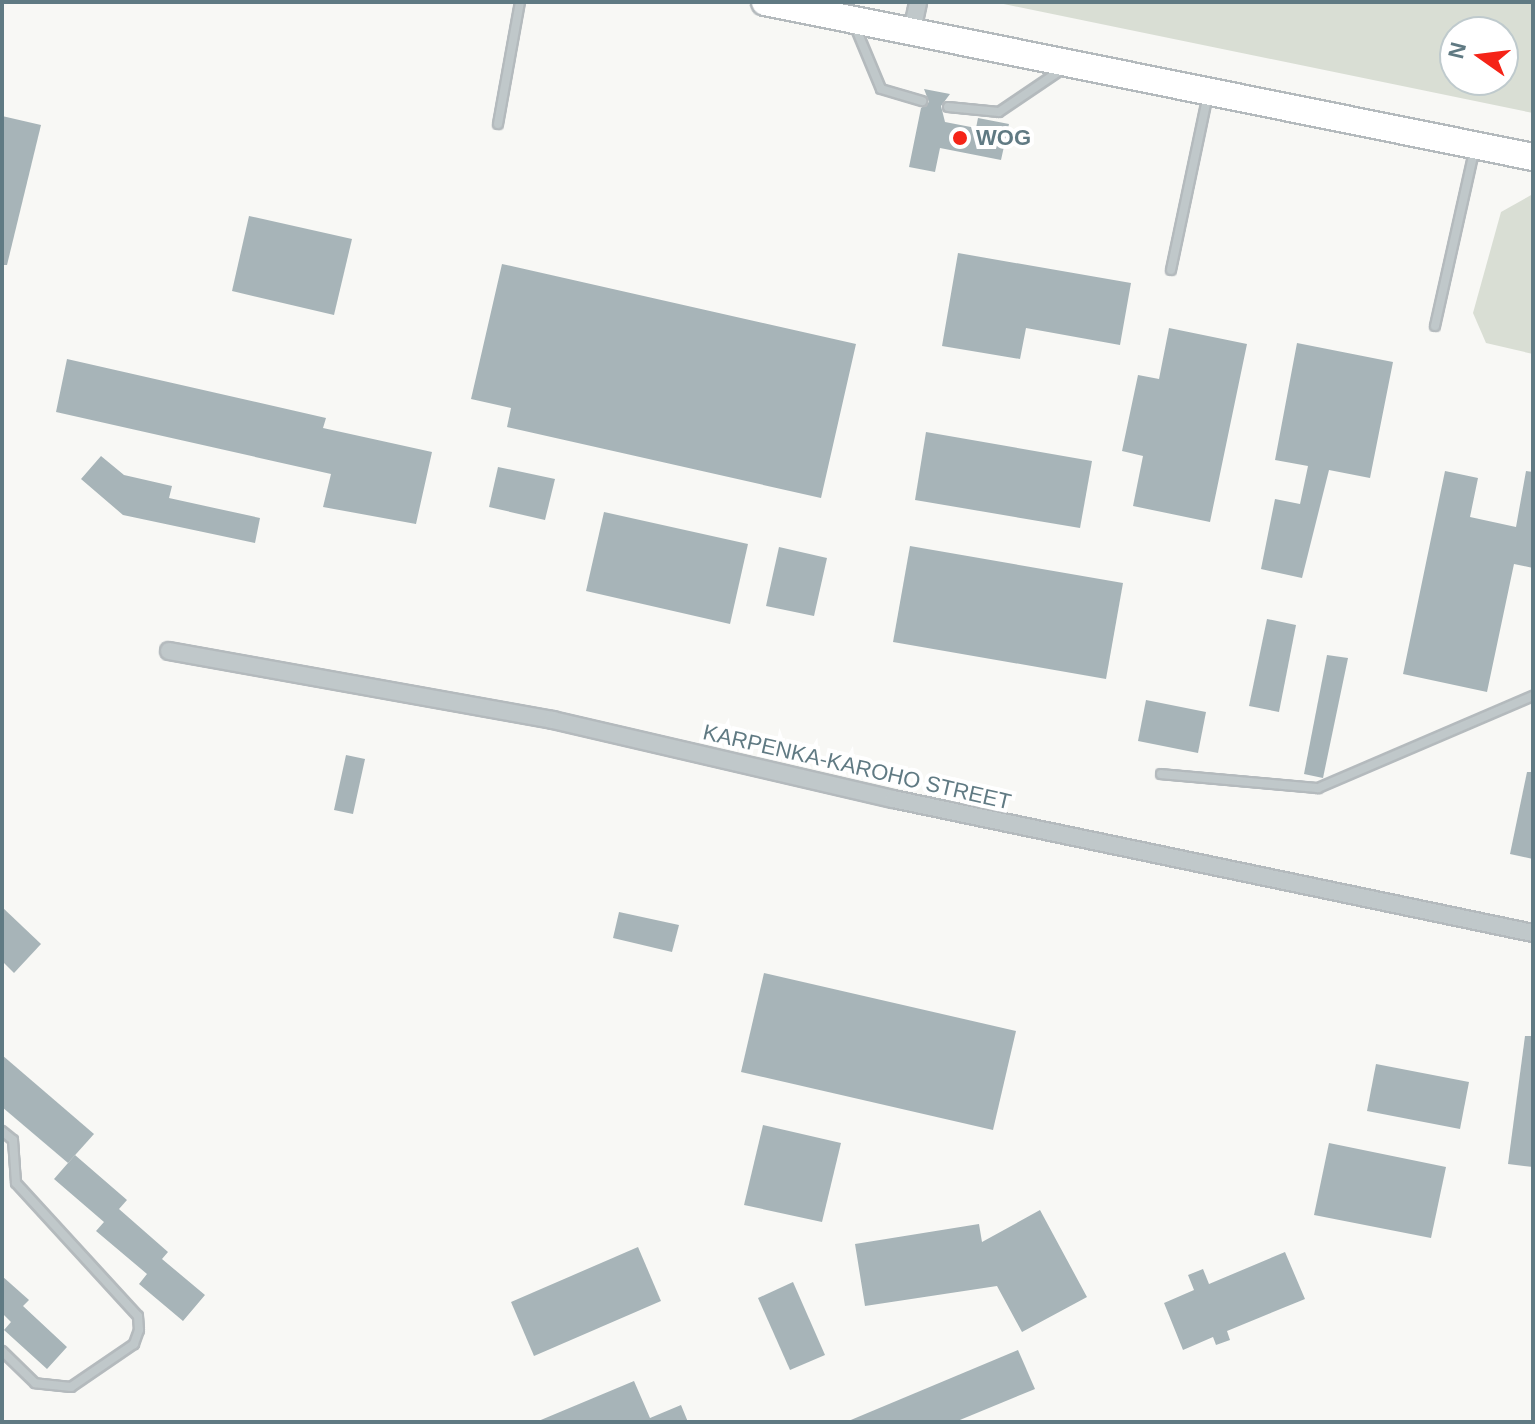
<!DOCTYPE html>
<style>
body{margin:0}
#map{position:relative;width:1535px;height:1424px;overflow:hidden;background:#f8f8f5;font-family:Helvetica,sans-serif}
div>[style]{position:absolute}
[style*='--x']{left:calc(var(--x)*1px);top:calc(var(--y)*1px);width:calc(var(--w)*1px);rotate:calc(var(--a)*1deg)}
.green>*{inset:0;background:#d9ded4}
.building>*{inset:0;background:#a7b4b8}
.roads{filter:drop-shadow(2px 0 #b4babd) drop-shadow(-2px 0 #b4babd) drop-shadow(0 2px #b4babd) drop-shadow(0 -2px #b4babd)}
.service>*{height:8px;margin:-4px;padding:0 4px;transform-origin:4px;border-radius:4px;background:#c0c8ca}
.minor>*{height:16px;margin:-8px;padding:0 8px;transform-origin:8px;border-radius:8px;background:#c0c8ca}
.trunk>*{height:26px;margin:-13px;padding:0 13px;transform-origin:13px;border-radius:13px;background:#fff}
.dots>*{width:22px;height:22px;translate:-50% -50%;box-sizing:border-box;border:4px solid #fff;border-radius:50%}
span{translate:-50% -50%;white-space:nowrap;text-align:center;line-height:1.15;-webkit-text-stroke:8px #fff;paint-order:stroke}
.poi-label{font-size:22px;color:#607a83;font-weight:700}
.left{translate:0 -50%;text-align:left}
.street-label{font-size:22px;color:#607a83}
.frame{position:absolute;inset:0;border:4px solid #607a83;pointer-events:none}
.north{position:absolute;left:1439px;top:16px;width:80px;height:80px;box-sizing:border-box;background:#fff;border:2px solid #bfcacd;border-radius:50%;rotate:284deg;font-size:22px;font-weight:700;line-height:32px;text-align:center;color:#607a83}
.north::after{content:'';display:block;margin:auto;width:28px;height:36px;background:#f52418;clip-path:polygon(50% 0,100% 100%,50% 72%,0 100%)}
</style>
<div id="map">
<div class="green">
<div style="clip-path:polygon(evenodd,994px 2px,1533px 2px,1533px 113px,994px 2px,1455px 32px,1503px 32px,1503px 80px,1455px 80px,1455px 32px)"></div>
<div style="clip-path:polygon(1533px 194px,1533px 354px,1486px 343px,1473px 313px,1501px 212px)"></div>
</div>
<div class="building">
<div style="clip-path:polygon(924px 89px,950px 94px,941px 106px,945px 122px,976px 128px,978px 118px,1009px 124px,1001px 160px,940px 148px,935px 172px,909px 167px,921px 108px,929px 102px)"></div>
<div style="clip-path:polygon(2px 116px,41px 125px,7px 265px,2px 265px)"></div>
<div style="clip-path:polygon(249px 216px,352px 239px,334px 315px,232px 291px)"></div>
<div style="clip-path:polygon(958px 253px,1131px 283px,1120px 345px,1026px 328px,1020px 359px,942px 346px)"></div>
<div style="clip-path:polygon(502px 264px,856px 344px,821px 498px,507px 427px,511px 408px,471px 399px)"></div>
<div style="clip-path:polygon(1169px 328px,1247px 344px,1210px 522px,1133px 506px,1143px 456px,1122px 451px,1138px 375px,1159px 379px)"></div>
<div style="clip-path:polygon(1297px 343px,1393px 362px,1370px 478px,1329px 470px,1302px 578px,1261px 569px,1275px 499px,1300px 504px,1308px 466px,1275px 460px)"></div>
<div style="clip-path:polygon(67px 359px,326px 418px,323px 428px,432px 452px,416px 524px,323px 507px,331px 474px,56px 412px)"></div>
<div style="clip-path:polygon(926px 432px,1092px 461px,1080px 528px,915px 500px)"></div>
<div style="clip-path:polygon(101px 456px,124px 475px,172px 486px,169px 498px,260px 518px,255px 543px,123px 515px,81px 479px)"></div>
<div style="clip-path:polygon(498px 467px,555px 479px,545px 520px,489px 507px)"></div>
<div style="clip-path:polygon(1445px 471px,1478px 478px,1470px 517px,1516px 527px,1526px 471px,1533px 472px,1533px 568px,1514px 564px,1487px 692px,1403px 674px)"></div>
<div style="clip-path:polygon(604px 512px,748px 544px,730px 624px,586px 591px)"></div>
<div style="clip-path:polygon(910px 546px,1123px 583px,1106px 679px,893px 642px)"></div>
<div style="clip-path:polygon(779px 547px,827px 558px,814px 616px,766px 606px)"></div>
<div style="clip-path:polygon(1267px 619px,1296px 625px,1279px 712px,1249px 706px)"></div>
<div style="clip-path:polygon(1327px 655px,1348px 658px,1323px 778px,1304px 774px)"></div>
<div style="clip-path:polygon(1146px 700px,1206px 712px,1198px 753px,1138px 741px)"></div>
<div style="clip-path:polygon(346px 755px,365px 759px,353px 814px,334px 810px)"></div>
<div style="clip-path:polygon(1527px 772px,1533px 772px,1533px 859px,1510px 854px)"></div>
<div style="clip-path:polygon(2px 907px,41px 944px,14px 973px,2px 961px)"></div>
<div style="clip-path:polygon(619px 912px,679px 925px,672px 952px,613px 938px)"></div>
<div style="clip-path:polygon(764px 973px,1016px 1031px,993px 1130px,741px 1072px)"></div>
<div style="clip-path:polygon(1525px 1036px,1533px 1036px,1533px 1167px,1508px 1164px)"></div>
<div style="clip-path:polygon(2px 1055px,94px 1134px,68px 1163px,2px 1107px)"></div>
<div style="clip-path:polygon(1376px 1064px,1469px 1082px,1460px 1129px,1367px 1111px)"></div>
<div style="clip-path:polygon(763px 1125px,841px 1143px,822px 1222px,744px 1205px)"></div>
<div style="clip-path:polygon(1329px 1143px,1446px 1167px,1431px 1238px,1314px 1215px)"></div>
<div style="clip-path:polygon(75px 1155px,127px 1200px,119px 1209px,168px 1252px,162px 1259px,205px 1295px,183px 1321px,139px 1284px,147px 1274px,96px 1231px,104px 1222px,54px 1179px)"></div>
<div style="clip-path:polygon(1040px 1210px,1087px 1297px,1022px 1332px,997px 1286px,865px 1306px,855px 1244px,979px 1224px,982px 1242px)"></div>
<div style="clip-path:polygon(638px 1247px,661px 1301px,534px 1356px,511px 1302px)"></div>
<div style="clip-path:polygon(1285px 1252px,1305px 1299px,1227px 1331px,1230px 1340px,1216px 1345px,1213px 1337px,1183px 1350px,1164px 1303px,1194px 1290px,1188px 1275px,1203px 1269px,1209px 1284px)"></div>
<div style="clip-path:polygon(2px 1276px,29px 1300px,23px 1306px,67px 1347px,47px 1369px,4px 1330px,11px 1322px,2px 1313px)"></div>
<div style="clip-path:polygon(793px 1282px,825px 1355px,790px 1370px,758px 1298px)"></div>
<div style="clip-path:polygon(1018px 1350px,1035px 1389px,955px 1422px,846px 1422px)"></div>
<div style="clip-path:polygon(634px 1381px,650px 1418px,681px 1405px,688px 1422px,536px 1422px)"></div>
</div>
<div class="roads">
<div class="service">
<div style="--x:854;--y:24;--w:70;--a:67.4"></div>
<div style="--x:881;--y:89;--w:43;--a:16.3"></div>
<div style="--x:948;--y:107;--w:51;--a:5.6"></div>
<div style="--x:999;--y:112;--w:75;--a:-34.1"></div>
<div style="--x:498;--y:124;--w:124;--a:-79.8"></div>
<div style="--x:1171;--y:270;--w:179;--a:-78.1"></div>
<div style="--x:1435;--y:326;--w:183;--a:-77.4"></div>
<div style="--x:1161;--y:774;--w:158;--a:5.1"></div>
<div style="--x:1318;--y:788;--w:234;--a:-23.2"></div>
<div style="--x:2;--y:1131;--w:14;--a:39"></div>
<div style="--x:13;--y:1140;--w:43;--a:86"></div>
<div style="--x:16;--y:1183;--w:180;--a:47.5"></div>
<div style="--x:138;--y:1316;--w:14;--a:86"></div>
<div style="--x:139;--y:1330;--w:15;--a:110"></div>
<div style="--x:134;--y:1344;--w:76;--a:145.7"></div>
<div style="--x:71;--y:1387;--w:36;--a:-174"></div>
<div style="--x:35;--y:1383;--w:46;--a:-135.9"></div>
</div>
<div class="minor">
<div style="--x:912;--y:31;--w:30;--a:-78"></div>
<div style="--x:169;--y:651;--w:390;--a:10.2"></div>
<div style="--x:553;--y:720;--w:349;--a:13.1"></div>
<div style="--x:893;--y:799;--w:654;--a:11.83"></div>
</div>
<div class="trunk">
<div style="--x:765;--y:2;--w:783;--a:11.41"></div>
</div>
</div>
<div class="dots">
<div style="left:960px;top:138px;background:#f52418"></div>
</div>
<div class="poi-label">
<span class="left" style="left:976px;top:138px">WOG</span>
</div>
<div class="street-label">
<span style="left:857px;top:767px;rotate:13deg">KARPENKA-KAROHO STREET</span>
</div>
<div class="frame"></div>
<div class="north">N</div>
</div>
